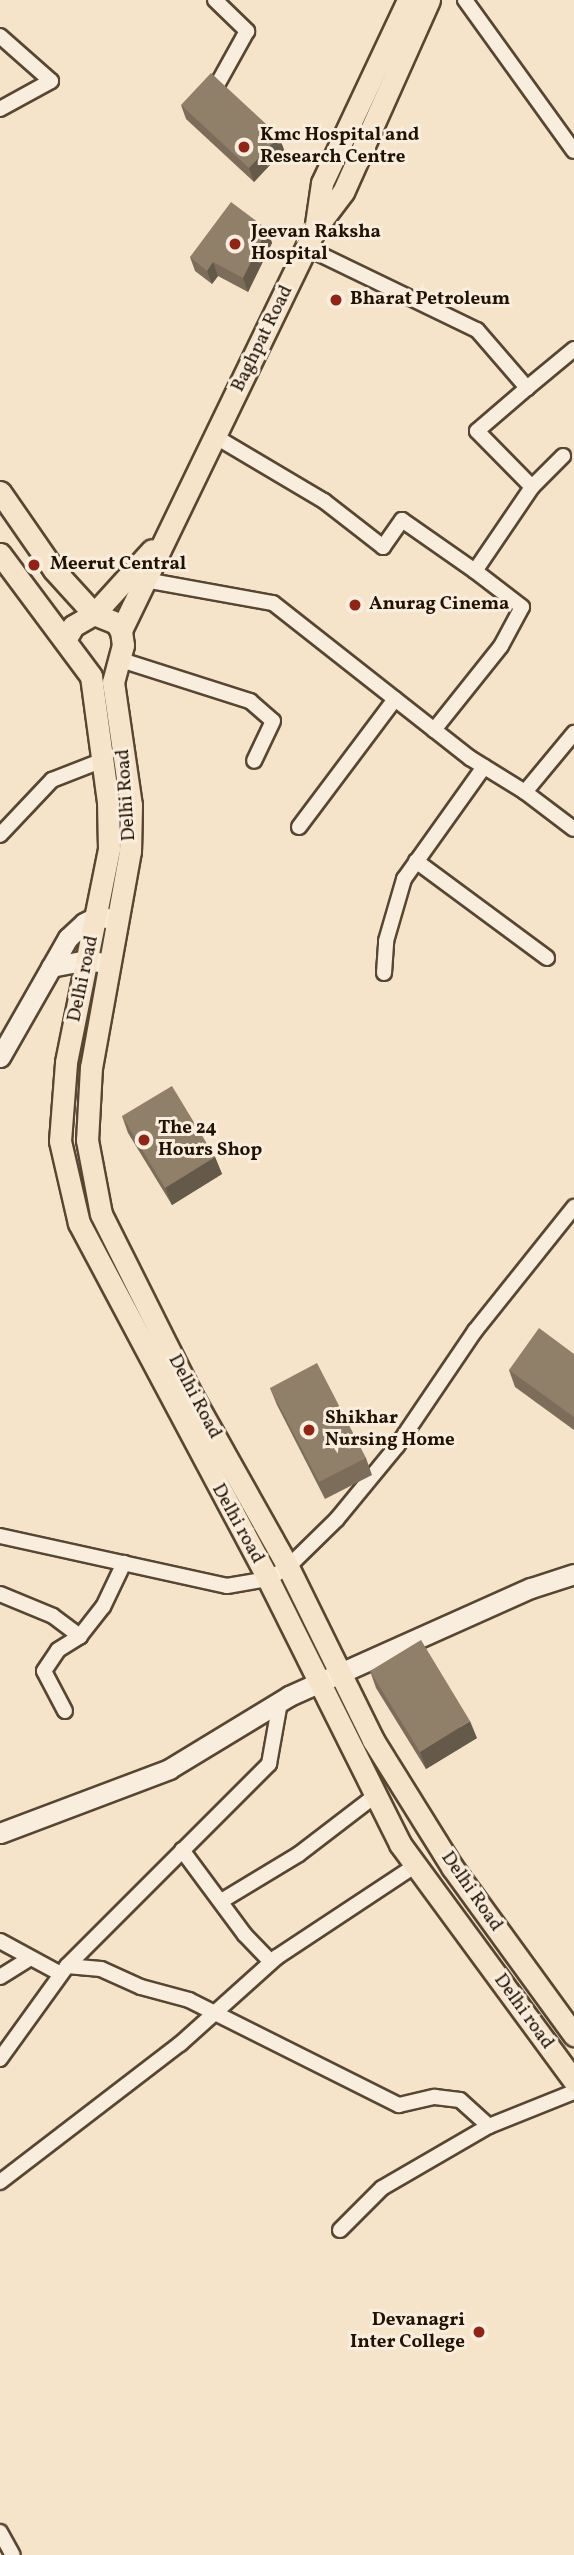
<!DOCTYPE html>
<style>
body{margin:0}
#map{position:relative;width:574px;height:2555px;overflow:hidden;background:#f6e4ca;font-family:Vollkorn,serif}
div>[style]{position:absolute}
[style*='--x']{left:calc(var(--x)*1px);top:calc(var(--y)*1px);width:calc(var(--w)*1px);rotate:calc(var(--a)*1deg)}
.roads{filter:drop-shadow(2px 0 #574632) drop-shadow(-2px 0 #574632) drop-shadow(0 2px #574632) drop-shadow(0 -2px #574632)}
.street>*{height:14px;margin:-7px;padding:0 7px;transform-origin:7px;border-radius:7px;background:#f9eddd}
.secondary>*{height:19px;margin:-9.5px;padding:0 9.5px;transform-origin:9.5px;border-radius:9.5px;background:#f9eddd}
.primary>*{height:21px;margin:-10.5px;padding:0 10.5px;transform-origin:10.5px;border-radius:10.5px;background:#f6e4ca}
.wall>*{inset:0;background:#7c6d5a}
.shaded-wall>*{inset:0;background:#65594a}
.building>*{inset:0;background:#907f69}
.dots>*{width:19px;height:19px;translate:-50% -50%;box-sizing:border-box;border:4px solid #f9eddd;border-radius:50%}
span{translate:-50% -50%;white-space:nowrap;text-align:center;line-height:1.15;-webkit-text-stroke:6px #f9eddd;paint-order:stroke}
.poi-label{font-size:19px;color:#221200;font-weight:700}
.left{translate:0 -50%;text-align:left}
.right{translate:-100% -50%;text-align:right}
.street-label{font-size:19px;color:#221200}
</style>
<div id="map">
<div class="roads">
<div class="street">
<div style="--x:215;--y:0;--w:45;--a:44.1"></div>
<div style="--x:247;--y:31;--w:64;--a:119"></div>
<div style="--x:465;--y:0;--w:186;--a:54.2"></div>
<div style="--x:0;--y:36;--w:68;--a:41.4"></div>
<div style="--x:51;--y:81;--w:58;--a:151.2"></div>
<div style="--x:307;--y:248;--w:189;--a:25.8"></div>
<div style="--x:477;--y:330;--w:77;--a:49.2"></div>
<div style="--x:527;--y:388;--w:61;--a:-39.7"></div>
<div style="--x:527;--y:388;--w:66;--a:139.3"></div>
<div style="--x:477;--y:431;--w:78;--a:45.5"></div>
<div style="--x:532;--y:487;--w:44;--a:-45"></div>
<div style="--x:216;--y:437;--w:126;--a:30.7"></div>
<div style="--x:324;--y:501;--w:75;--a:37.9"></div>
<div style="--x:383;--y:547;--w:33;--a:-55"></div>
<div style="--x:402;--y:520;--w:89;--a:34.9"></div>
<div style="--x:145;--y:580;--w:130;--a:10.2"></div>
<div style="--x:273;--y:603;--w:251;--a:38.2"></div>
<div style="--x:470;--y:758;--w:65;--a:31.7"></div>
<div style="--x:525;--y:792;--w:77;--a:-50.3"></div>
<div style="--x:118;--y:659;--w:139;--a:17.7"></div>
<div style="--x:250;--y:701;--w:30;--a:41"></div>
<div style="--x:273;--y:721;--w:44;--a:115.4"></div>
<div style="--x:434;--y:730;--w:107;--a:-51.4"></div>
<div style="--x:501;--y:646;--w:44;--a:-61.7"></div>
<div style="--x:522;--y:607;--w:59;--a:-142.5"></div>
<div style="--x:475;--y:571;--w:102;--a:-55.8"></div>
<div style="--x:525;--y:792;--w:61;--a:37.1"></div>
<div style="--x:299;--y:827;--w:160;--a:-53.1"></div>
<div style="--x:0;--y:835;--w:76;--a:-46.6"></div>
<div style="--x:52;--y:780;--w:55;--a:-21.4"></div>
<div style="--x:416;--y:861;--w:163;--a:36.5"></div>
<div style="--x:384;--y:973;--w:32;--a:-86"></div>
<div style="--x:386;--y:941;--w:65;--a:-73.8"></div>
<div style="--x:404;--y:879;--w:138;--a:-54.5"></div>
<div style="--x:0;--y:1536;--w:232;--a:12.4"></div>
<div style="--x:227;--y:1586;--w:42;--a:-9.7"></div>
<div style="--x:268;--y:1579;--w:23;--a:-31"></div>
<div style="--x:288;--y:1567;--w:69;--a:-44.4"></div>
<div style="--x:337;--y:1519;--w:94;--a:-50.6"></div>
<div style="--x:397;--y:1446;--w:139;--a:-55.9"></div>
<div style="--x:475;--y:1331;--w:159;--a:-51.4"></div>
<div style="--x:0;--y:1594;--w:57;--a:22.5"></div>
<div style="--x:53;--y:1616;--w:34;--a:37"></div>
<div style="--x:80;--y:1636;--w:37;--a:-52"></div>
<div style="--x:103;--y:1607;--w:49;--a:-64.5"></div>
<div style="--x:65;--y:1711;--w:45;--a:-117.7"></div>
<div style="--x:44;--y:1671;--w:25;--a:-56"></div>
<div style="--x:58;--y:1650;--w:26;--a:-32"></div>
<div style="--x:182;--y:1850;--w:106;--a:53.5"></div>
<div style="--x:245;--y:1935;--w:37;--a:46"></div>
<div style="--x:223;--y:1900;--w:89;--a:-31.2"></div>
<div style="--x:299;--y:1854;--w:97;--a:-37.5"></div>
<div style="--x:0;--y:1941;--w:69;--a:28.4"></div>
<div style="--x:67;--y:1966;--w:34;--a:5"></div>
<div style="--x:101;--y:1969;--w:44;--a:24.2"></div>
<div style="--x:141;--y:1987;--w:50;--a:15.2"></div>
<div style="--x:189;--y:2000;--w:235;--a:26.6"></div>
<div style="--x:399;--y:2105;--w:37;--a:-13"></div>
<div style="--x:435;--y:2097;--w:25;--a:7"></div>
<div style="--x:460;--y:2100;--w:39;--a:42"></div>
<div style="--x:489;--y:2126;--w:92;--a:-21.8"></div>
<div style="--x:0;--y:1977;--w:34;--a:-32"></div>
<div style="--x:0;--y:2059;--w:115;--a:-54.2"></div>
<div style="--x:67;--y:1966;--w:286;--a:-45"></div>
<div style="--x:269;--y:1764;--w:63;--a:-79.9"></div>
<div style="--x:0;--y:2182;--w:227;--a:-37.5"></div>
<div style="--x:180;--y:2044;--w:130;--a:-41.9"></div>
<div style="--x:277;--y:1957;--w:167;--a:-33.5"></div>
<div style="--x:340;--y:2230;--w:59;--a:-45"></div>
<div style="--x:382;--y:2188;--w:124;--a:-30.1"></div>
<div style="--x:0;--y:2532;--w:26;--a:61"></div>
</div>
<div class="secondary">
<div style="--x:51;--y:967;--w:37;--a:-11"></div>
<div style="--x:87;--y:960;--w:23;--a:10"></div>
<div style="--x:0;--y:1057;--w:137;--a:-60.3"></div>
<div style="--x:68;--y:938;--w:22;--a:-43"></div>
<div style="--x:84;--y:923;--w:16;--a:-27"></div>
<div style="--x:98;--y:916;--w:9;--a:13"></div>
<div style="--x:0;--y:1833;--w:181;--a:-20.7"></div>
<div style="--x:169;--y:1769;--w:140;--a:-31.3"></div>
<div style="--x:289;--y:1696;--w:265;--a:-24.1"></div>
<div style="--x:531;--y:1588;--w:45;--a:-18"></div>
</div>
<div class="primary">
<div style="--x:429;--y:0;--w:210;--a:114.1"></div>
<div style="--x:343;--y:192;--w:46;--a:127.1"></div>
<div style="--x:315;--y:229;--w:446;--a:115.8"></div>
<div style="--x:121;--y:631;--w:14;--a:82"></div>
<div style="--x:123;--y:645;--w:38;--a:105"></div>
<div style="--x:113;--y:682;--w:124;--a:81.7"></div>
<div style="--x:131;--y:805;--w:46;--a:91.2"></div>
<div style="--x:130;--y:851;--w:219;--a:100.2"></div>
<div style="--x:91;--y:1067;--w:73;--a:93.1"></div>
<div style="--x:87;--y:1140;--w:75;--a:79.3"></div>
<div style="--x:101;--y:1214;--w:201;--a:63.4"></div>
<div style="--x:191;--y:1394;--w:198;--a:60.7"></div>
<div style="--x:288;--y:1567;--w:193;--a:63.8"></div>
<div style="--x:373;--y:1740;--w:150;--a:58.1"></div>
<div style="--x:452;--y:1867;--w:208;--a:54"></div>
<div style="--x:316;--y:224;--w:41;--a:-81.7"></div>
<div style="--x:322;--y:183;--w:202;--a:-64.8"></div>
<div style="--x:0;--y:492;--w:95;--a:55.3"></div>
<div style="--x:54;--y:570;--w:59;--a:47.7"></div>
<div style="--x:94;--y:614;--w:24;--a:22"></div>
<div style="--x:116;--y:623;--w:9;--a:58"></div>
<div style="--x:0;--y:554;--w:152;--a:53.3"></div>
<div style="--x:91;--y:676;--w:126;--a:82.3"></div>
<div style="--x:108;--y:801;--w:48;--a:88.8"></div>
<div style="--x:109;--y:849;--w:218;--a:101.4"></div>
<div style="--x:66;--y:1063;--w:78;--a:94.4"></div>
<div style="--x:60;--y:1141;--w:84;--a:77"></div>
<div style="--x:79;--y:1223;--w:403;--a:62"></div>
<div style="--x:268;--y:1579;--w:296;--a:63.5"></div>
<div style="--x:400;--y:1844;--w:294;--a:53.7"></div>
<div style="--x:65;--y:640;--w:16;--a:-60"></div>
<div style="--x:73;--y:626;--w:24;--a:-30"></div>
<div style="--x:94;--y:614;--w:86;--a:-47.8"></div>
</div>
</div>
<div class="wall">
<div style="clip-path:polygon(181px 105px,279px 136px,284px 150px,254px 182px,186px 119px)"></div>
<div style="clip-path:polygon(267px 229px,272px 243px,248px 292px,218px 276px,212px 284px,195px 271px,190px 257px)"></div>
<div style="clip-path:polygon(122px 1116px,215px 1157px,222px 1174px,172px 1205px,128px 1133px)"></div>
<div style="clip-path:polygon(574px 1354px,574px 1430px,515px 1387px,509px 1370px)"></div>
<div style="clip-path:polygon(270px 1388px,366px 1458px,372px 1475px,325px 1499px,277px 1405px)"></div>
<div style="clip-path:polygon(370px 1671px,477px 1738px,426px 1769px,376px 1688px)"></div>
</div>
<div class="shaded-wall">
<div style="clip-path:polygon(279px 136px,284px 150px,254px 182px,249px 168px)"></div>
<div style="clip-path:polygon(267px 229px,272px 243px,248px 292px,243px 278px)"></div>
<div style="clip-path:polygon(213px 262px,218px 276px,212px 284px,207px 271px)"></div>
<div style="clip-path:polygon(215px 1157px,222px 1174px,172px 1205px,165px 1188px)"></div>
<div style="clip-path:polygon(470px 1721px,477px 1738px,426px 1769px,420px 1752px)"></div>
</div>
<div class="building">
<div style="clip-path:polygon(211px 73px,279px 136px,249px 168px,181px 105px)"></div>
<div style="clip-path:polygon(231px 202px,267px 229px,243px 278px,213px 262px,207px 271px,190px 257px)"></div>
<div style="clip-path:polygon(172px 1086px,215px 1157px,165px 1188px,122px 1116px)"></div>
<div style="clip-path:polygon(539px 1328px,574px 1354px,574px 1417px,509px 1370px)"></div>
<div style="clip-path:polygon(317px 1363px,366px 1458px,319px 1482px,270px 1388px)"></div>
<div style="clip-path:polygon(421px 1640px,470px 1721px,420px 1752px,370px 1671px)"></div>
</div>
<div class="dots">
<div style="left:244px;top:147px;background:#8f2418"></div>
<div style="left:235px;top:244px;background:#8f2418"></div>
<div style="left:336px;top:300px;background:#8f2418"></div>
<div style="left:34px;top:565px;background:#8f2418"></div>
<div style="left:355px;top:605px;background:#8f2418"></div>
<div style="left:144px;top:1140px;background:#8f2418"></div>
<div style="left:309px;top:1430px;background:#8f2418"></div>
<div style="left:479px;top:2332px;background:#8f2418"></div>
</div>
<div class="poi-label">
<span class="left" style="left:260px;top:147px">Kmc Hospital and<br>Research Centre</span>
<span class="left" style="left:251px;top:244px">Jeevan Raksha<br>Hospital</span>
<span class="left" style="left:350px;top:300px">Bharat Petroleum</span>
<span class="left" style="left:50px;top:565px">Meerut Central</span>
<span class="left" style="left:369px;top:605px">Anurag Cinema</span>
<span class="left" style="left:158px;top:1140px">The 24<br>Hours Shop</span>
<span class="left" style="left:325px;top:1430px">Shikhar<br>Nursing Home</span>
<span class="right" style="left:465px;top:2332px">Devanagri<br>Inter College</span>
</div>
<div class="street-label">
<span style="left:263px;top:339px;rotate:-64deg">Baghpat Road</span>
<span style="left:127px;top:795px;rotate:-94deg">Delhi Road</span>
<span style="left:84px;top:979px;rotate:-78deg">Delhi road</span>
<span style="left:194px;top:1397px;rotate:62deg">Delhi Road</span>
<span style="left:237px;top:1524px;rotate:61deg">Delhi road</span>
<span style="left:471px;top:1892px;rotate:55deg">Delhi Road</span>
<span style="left:523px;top:2012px;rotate:54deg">Delhi road</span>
</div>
</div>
